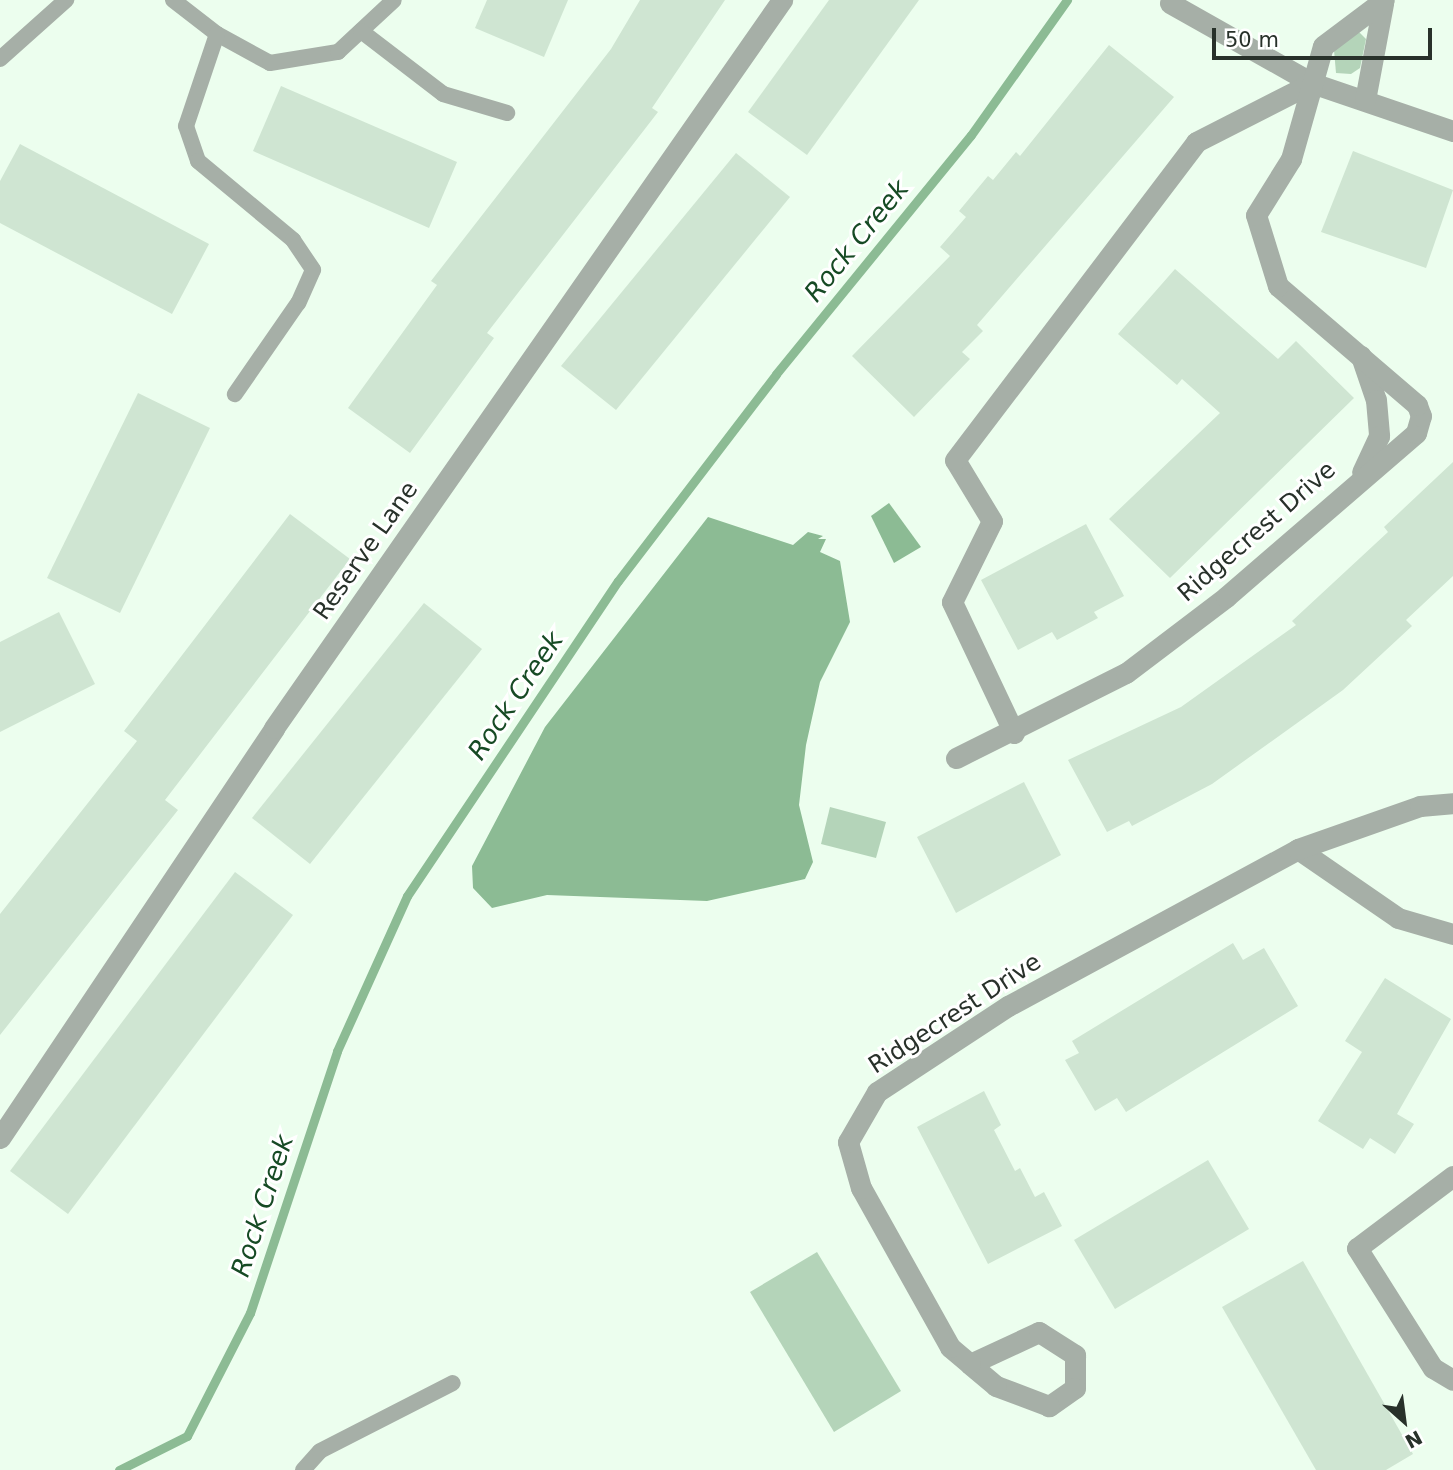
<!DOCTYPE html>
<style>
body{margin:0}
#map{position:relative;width:1453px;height:1470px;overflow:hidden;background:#ecfeee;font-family:"DejaVu Sans",sans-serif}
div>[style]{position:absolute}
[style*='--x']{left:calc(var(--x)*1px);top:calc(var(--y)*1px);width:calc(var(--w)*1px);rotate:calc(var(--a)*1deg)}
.green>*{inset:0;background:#b4d4b9}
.water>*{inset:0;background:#8cbb94}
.stream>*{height:9px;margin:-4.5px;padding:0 4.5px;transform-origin:4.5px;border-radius:4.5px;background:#8cbb94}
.building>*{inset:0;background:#cfe5d2}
.lane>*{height:16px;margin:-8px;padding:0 8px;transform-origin:8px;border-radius:8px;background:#a6afa7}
.street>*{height:21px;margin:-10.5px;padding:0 10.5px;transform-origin:10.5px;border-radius:10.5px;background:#a6afa7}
span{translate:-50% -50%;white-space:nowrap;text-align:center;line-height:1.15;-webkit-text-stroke:6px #fff;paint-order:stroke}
.street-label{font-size:24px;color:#28312a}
.water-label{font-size:26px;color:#164a24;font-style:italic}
.north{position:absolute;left:1369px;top:1386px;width:70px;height:70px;-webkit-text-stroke:5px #fff;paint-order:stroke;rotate:152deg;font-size:19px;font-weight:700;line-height:28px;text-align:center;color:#28312a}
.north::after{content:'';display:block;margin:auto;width:24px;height:32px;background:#28312a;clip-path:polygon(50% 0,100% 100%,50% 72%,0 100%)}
.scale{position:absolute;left:1212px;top:28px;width:220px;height:32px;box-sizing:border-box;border:4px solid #28312a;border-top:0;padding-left:9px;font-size:21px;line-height:24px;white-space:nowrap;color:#28312a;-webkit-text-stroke:5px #fff;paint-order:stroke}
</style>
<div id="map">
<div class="green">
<div style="clip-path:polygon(1359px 32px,1366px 39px,1360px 68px,1351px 74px,1336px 73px,1334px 50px)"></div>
<div style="clip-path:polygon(830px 807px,886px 822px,876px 858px,821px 844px)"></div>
<div style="clip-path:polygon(817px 1252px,901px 1391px,834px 1432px,750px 1292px)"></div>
</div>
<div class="water">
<div style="clip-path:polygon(889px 503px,921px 547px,894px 563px,871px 516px)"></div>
<div style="clip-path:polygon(708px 517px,793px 545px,808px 532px,823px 536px,818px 539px,826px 539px,820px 552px,840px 561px,850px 622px,820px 682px,806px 745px,799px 805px,813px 862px,805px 879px,707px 901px,547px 895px,492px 908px,473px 888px,472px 866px,545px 727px)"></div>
</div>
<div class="stream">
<div style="--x:119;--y:1470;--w:76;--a:-26.6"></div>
<div style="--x:187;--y:1436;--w:138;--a:-62.9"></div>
<div style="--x:250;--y:1313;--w:276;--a:-71.6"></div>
<div style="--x:337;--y:1051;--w:170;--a:-65.7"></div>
<div style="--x:407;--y:896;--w:379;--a:-56.2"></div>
<div style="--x:618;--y:581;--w:260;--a:-52.6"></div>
<div style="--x:776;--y:374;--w:308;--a:-50.8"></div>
<div style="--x:971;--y:135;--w:166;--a:-54.6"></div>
</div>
<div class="building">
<div style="clip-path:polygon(487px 0,568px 0,544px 57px,475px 28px)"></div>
<div style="clip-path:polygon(640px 0,725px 0,652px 108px,658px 112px,487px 333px,494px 338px,410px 453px,348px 408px,437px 285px,431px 281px,611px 49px)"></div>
<div style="clip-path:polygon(829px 0,919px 0,807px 155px,748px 112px)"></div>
<div style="clip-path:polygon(1109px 45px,1174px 97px,977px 325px,983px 331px,962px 352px,970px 359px,914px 417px,852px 356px,950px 256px,940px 247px,966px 217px,959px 211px,988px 176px,993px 180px,1016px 152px,1020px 156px)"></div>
<div style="clip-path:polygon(281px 86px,457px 162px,429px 228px,253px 151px)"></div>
<div style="clip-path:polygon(20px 144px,209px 244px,172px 314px,0 223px,0 181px)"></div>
<div style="clip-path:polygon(1353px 151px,1453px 190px,1426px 268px,1321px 232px)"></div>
<div style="clip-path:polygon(736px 153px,790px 197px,616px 410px,561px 366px)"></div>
<div style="clip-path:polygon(1175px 269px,1278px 359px,1296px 341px,1354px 398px,1170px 578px,1109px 519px,1220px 413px,1182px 379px,1177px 385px,1118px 334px)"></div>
<div style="clip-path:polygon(138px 393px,210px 428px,120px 613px,47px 578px)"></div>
<div style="clip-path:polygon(1453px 462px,1453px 576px,1406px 620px,1412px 626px,1343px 690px,1212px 784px,1132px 826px,1129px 821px,1107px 832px,1068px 760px,1181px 707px,1296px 625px,1292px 621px,1388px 532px,1384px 527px)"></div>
<div style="clip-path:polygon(290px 514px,350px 559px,165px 800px,178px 810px,0 1035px,0 914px,137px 741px,124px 731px)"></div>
<div style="clip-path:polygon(1086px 524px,1124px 596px,1094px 612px,1098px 618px,1057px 640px,1052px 632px,1018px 650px,981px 580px)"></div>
<div style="clip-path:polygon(424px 603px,482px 649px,310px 864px,252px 818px)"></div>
<div style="clip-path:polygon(59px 612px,95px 684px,0 732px,0 642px)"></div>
<div style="clip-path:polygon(1024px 782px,1061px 855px,956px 913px,917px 837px)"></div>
<div style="clip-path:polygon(235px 872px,293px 915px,68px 1214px,10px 1171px)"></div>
<div style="clip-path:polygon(1233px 943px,1243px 960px,1264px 948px,1298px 1006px,1126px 1112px,1117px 1098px,1095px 1111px,1065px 1060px,1079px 1053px,1072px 1041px)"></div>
<div style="clip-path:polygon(1385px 978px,1451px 1019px,1397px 1114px,1414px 1124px,1395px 1154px,1370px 1138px,1363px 1149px,1318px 1121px,1362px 1052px,1345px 1041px)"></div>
<div style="clip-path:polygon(984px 1091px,1001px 1125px,994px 1130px,1015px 1171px,1020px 1168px,1035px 1197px,1044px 1192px,1062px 1226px,988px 1264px,917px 1127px)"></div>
<div style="clip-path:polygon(1208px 1160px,1249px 1229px,1115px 1309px,1074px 1240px)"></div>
<div style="clip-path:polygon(1303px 1261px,1413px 1454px,1386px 1470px,1316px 1470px,1222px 1307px)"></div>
</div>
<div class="lane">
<div style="--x:173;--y:0;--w:56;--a:37.7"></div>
<div style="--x:217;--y:34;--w:60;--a:28.7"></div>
<div style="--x:270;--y:63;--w:69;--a:-9.2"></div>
<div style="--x:338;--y:52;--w:76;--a:-42.9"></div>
<div style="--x:361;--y:31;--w:103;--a:37.5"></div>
<div style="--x:443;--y:94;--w:67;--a:16.5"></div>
<div style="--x:217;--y:34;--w:97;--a:108.6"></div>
<div style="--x:186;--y:126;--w:37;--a:71"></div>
<div style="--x:198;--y:161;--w:124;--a:39.7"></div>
<div style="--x:293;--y:240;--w:36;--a:56"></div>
<div style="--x:313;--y:270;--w:36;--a:114"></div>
<div style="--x:298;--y:303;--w:111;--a:124.7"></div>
<div style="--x:0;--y:59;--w:89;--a:-41.8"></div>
<div style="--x:303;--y:1470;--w:25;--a:-48"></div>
<div style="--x:320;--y:1451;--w:149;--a:-27.1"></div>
</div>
<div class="street">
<div style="--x:1170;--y:3;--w:163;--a:29.4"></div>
<div style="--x:1312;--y:83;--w:149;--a:18.8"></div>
<div style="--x:1365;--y:100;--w:98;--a:-79.4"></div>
<div style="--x:1361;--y:356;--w:46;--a:71.2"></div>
<div style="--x:1376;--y:400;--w:36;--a:85"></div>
<div style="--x:1379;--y:436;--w:40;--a:115"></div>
<div style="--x:1014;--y:733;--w:145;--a:-115.3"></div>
<div style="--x:952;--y:602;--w:90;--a:-63.7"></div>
<div style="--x:992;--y:521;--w:71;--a:-121.2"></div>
<div style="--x:955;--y:460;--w:399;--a:-52.8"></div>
<div style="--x:1196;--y:142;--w:130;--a:-27"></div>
<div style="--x:956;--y:758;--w:190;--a:-26.6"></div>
<div style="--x:1126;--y:673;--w:126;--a:-37.2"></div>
<div style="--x:1226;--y:597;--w:251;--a:-40.8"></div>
<div style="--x:1416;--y:433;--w:18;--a:-74"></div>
<div style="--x:1421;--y:416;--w:12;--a:-110"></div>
<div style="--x:1417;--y:405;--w:183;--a:-139.4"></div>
<div style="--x:1278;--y:286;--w:74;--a:-107.2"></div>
<div style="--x:1256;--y:215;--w:66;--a:-58"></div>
<div style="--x:1291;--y:159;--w:117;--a:-74.2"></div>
<div style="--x:1323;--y:46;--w:76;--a:-37"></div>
<div style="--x:1298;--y:849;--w:121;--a:34.6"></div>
<div style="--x:1398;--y:918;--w:57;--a:16.2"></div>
<div style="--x:0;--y:1138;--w:493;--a:-56.2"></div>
<div style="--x:274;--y:728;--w:888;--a:-55.09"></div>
<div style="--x:1453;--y:1176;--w:120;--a:143.1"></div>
<div style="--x:1357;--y:1248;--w:142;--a:57.7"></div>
<div style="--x:1433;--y:1368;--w:23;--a:31"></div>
<div style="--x:970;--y:1364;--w:76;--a:-24.9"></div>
<div style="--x:1039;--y:1332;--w:43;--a:32.6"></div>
<div style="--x:1075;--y:1355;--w:33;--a:90"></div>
<div style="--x:1075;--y:1388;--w:32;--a:145"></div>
<div style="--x:1049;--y:1406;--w:57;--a:-159.3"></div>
<div style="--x:996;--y:1386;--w:34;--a:-140"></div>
<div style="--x:970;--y:1364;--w:26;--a:-140"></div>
<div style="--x:950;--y:1347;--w:182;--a:-119.2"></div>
<div style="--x:861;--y:1188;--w:48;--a:-105.8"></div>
<div style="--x:848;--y:1142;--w:58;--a:-59.9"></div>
<div style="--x:877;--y:1092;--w:157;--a:-33.3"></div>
<div style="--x:1008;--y:1006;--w:330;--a:-28.4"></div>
<div style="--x:1298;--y:849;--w:129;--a:-19.4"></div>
<div style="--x:1420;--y:806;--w:33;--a:-5"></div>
</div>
<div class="street-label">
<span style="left:1257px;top:532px;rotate:-41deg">Ridgecrest Drive</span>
<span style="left:366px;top:551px;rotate:-55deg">Reserve Lane</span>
<span style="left:955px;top:1014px;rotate:-33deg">Ridgecrest Drive</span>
</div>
<div class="water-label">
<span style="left:857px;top:241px;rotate:-51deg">Rock Creek</span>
<span style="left:516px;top:696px;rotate:-56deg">Rock Creek</span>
<span style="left:263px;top:1206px;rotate:-72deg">Rock Creek</span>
</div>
<div class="north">N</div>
<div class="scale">50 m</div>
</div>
